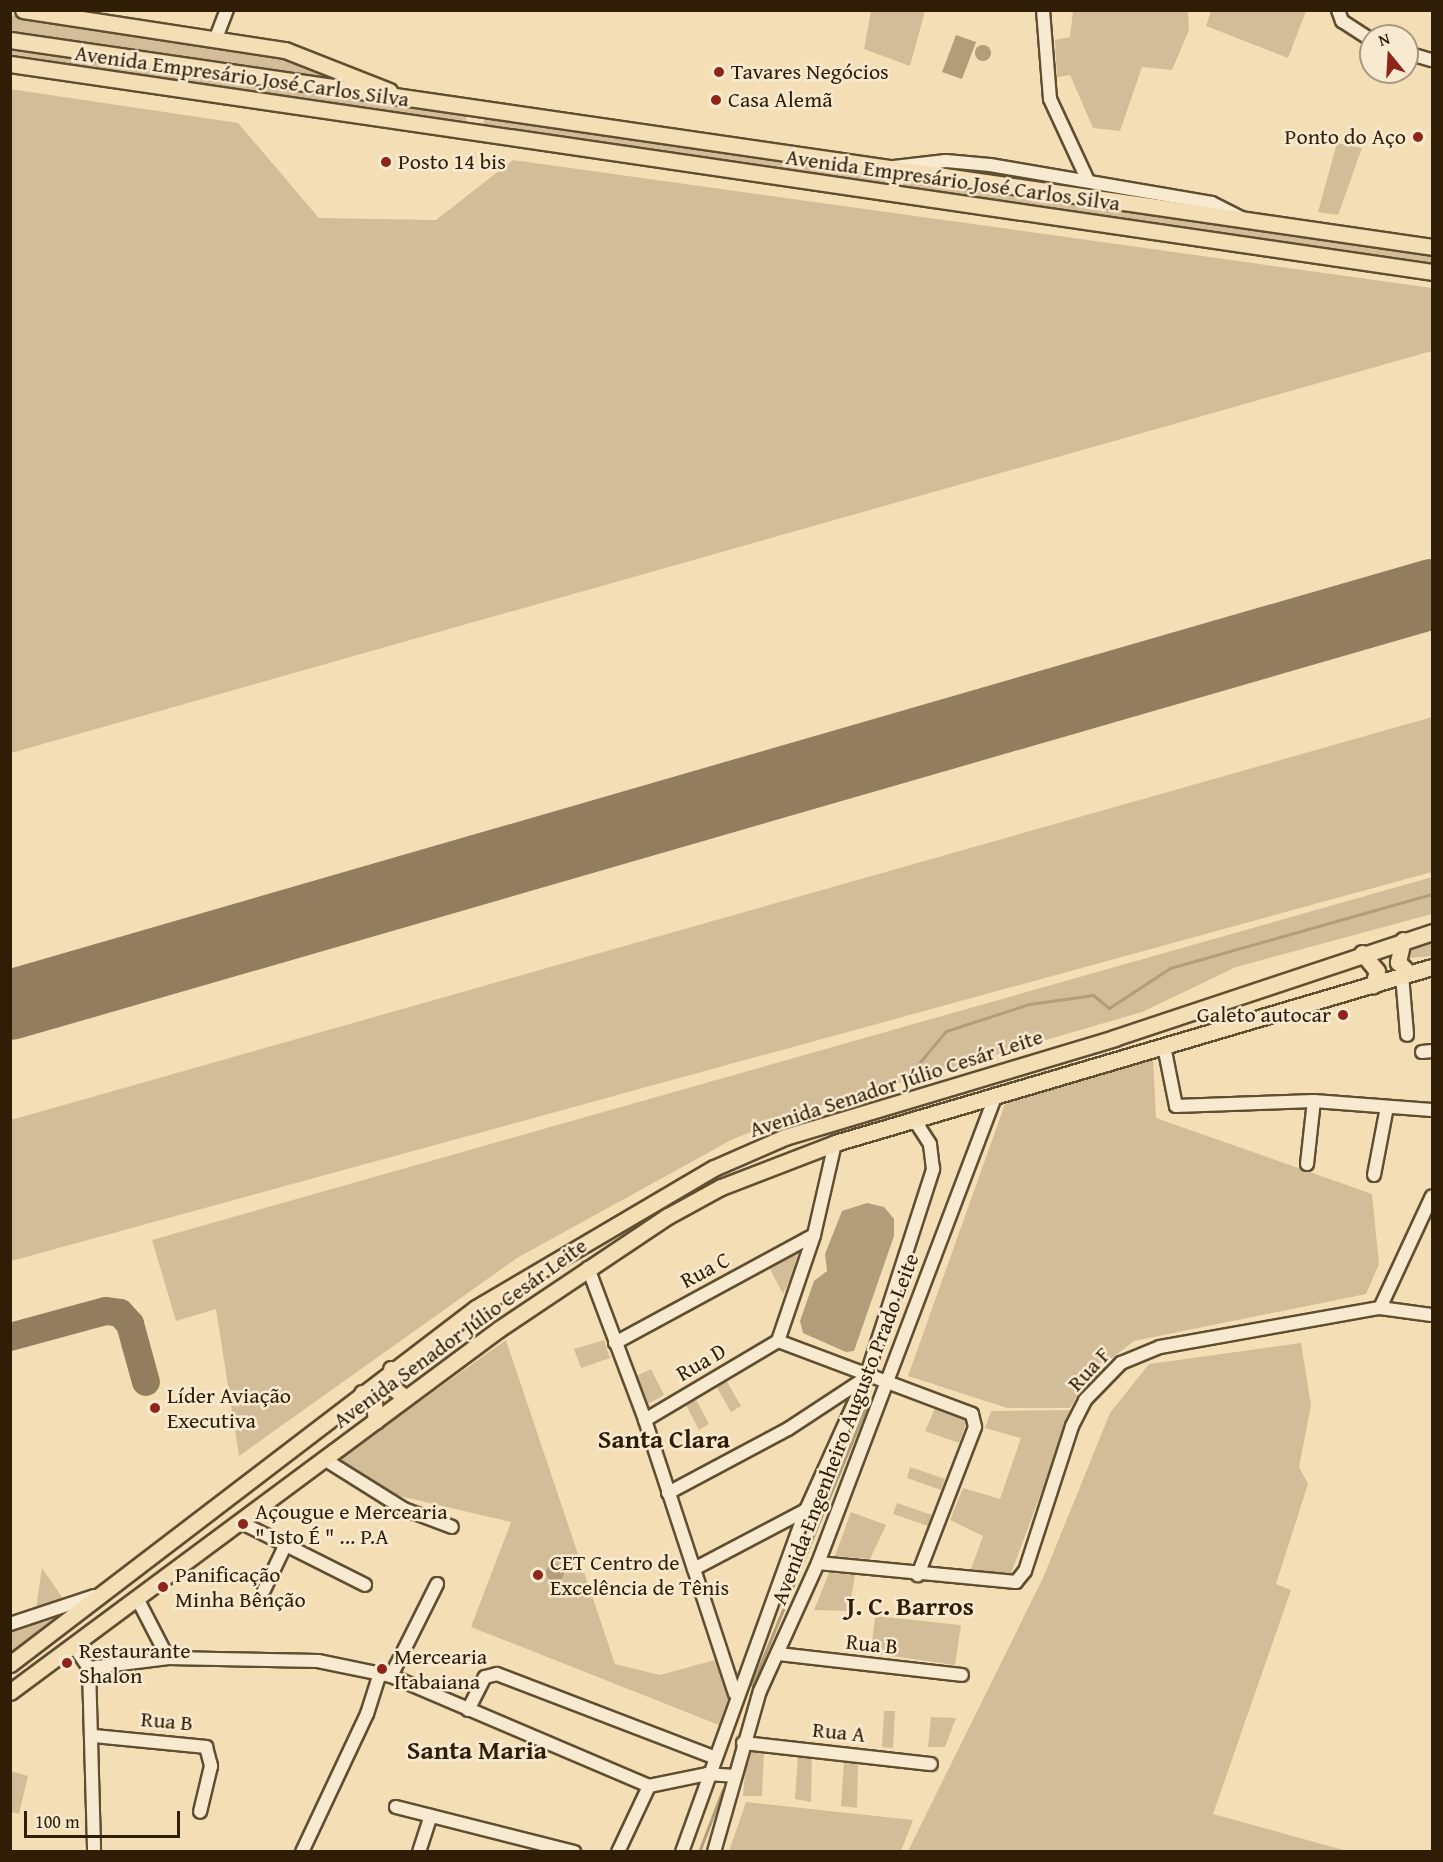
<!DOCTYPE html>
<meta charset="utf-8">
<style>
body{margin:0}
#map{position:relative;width:1443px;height:1862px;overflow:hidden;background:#f4deb6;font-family:"Gentium Book Plus",serif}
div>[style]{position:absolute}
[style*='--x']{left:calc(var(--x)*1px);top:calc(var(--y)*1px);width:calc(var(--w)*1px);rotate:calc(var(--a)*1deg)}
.green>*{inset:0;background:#d3bd98}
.water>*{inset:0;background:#b19d7a}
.round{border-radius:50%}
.stream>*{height:3px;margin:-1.5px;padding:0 1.5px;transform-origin:1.5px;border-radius:1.5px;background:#b19d7a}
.taxiway>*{height:28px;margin:-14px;padding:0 14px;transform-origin:14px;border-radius:14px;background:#927e5e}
.runway>*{height:70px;margin:-35px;padding:0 35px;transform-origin:35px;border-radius:35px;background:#927e5e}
.roads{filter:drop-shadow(2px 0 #604e31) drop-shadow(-2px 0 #604e31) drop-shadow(0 2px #604e31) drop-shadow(0 -2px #604e31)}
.minor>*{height:12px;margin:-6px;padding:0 6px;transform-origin:6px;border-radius:6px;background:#f8ead0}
.major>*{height:15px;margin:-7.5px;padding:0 7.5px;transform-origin:7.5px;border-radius:7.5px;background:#f4deb6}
.dots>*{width:16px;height:16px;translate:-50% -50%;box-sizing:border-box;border:3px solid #f8ead0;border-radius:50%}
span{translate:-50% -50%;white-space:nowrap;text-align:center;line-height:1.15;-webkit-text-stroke:5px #f8ead0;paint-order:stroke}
.poi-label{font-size:22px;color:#2f1e05}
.left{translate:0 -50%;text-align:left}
.right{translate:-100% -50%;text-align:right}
.street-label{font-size:22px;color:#2f1e05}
.quarter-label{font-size:26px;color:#2f1e05;font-weight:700}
.frame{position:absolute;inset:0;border:12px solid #2f1e05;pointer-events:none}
.north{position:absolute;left:1359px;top:24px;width:60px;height:60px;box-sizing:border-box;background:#f8ead0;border:2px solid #a8987f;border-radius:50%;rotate:342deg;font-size:16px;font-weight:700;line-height:24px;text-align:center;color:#2f1e05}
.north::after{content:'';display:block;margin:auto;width:21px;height:27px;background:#8f2418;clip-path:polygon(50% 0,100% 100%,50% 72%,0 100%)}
.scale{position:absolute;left:24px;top:1811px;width:156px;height:27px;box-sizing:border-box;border:3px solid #2f1e05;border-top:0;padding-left:8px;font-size:18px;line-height:21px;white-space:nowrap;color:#2f1e05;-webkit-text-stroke:4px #f8ead0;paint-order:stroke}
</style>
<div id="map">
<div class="green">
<div style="clip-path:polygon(871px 11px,925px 11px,910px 66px,864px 49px)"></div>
<div style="clip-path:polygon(1073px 11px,1188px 11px,1189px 30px,1172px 70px,1142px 67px,1120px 131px,1093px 128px,1070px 75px,1057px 77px,1055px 40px,1070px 37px)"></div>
<div style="clip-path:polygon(1211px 11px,1211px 10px,1306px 11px,1288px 58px,1206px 26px)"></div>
<div style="clip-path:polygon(10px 15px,287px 56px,364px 84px,11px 33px)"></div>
<div style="clip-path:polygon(11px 45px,467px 112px,466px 122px,11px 58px)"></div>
<div style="clip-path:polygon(10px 89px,238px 123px,319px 218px,436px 220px,513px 160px,1432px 288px,1432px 351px,11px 753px)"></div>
<div style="clip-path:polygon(487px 115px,886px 175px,884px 187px,481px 127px)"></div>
<div style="clip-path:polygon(1337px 143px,1362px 148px,1338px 215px,1318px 212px)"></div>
<div style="clip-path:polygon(904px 181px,1432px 252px,1432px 266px,901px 189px)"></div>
<div style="clip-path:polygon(1432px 717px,1432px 872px,11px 1261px,11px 1120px)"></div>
<div style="clip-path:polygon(1432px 877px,1432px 914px,1236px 967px,1142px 1012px,813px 1108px,733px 1139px,517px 1258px,239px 1456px,216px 1309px,176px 1321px,152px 1240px)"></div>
<div style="clip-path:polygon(1432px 937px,1432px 956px,1407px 958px,1410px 944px)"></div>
<div style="clip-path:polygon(1153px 1059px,1156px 1118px,1372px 1194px,1379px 1264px,1366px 1294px,1134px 1341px,1089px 1376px,1070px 1408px,1007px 1408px,908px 1376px,1005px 1104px)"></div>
<div style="clip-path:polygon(799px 1250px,790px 1280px,783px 1294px,769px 1267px)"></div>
<div style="clip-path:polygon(506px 1340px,615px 1664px,660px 1675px,715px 1660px,728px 1699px,719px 1725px,471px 1627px,511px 1522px,395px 1495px,336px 1461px)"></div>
<div style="clip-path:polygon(604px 1340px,610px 1358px,581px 1368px,574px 1349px)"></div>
<div style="clip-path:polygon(1301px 1343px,1311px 1405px,1299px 1467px,1308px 1484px,1276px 1584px,1291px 1590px,1213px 1814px,1347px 1851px,908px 1851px,1043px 1578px,1110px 1413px,1149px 1364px)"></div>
<div style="clip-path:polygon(651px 1369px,664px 1395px,646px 1405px,636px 1376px)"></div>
<div style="clip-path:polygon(726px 1380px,741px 1406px,731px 1412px,716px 1386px)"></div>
<div style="clip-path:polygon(695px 1398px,709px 1424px,699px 1430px,685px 1403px)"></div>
<div style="clip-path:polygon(936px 1406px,968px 1418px,959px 1443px,925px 1431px)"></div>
<div style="clip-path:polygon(1072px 1410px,1010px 1576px,970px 1572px,983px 1536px,950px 1520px,963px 1488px,1000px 1499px,1021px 1438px,985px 1428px,991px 1411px)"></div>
<div style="clip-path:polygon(910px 1467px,945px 1479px,941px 1490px,907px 1478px)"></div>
<div style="clip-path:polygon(897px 1503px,932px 1515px,928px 1526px,893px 1514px)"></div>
<div style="clip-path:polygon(851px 1512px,886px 1525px,870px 1559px,835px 1556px)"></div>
<div style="clip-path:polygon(42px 1568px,64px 1600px,36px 1609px)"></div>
<div style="clip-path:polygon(829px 1573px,855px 1575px,849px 1611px,814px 1610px)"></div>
<div style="clip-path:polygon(875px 1616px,961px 1625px,955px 1665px,871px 1653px)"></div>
<div style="clip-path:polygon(52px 1619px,53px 1623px,11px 1654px,11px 1632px)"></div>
<div style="clip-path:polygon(884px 1711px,895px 1711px,893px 1748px,882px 1747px)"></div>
<div style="clip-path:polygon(931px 1717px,956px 1718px,945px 1747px,928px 1747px)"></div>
<div style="clip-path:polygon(747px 1751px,764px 1751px,762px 1796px,743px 1796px)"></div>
<div style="clip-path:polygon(798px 1755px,812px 1757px,811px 1802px,795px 1799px)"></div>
<div style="clip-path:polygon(844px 1762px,858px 1763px,857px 1808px,841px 1806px)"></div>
<div style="clip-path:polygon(11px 1771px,28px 1776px,19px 1814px,11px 1812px)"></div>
<div style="clip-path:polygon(746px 1802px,913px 1820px,901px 1851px,729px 1851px)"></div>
</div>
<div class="water">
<div style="clip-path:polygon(956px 35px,976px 42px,962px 79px,942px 72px)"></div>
<div class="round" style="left:975px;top:45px;width:16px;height:16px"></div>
<div style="clip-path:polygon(867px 1203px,884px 1207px,894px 1219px,894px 1236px,854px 1351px,846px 1352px,803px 1333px,800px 1321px,814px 1281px,827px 1271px,825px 1254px,842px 1211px)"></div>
<div class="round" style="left:546px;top:1564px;width:18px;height:18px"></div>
</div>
<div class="stream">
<div style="--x:910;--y:1074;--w:56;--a:-50.1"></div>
<div style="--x:946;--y:1031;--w:87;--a:-18"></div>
<div style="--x:1029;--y:1004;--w:65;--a:-8"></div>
<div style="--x:1093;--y:995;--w:21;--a:39"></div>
<div style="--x:1109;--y:1008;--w:73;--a:-33.3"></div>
<div style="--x:1170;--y:968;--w:272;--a:-15.8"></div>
<div style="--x:752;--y:1685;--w:306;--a:-67.7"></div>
<div style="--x:699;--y:1852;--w:67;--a:-69.1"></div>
</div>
<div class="taxiway">
<div style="--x:1357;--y:617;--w:76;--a:-6.8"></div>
<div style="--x:10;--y:1337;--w:99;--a:-15.2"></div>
<div style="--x:106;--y:1311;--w:14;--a:8"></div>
<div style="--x:120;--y:1313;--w:15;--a:48"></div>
<div style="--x:130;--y:1324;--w:60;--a:74.6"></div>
</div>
<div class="runway">
<div style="--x:10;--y:1005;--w:1480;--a:-16.12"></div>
</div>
<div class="roads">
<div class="minor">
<div style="--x:1043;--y:10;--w:89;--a:85.5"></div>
<div style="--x:1050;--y:99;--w:90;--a:65.1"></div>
<div style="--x:1338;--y:10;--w:12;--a:70"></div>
<div style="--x:1342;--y:21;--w:35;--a:33"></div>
<div style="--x:216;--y:38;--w:30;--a:-69"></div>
<div style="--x:1407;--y:53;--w:26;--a:16"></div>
<div style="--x:894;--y:167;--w:52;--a:-6.6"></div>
<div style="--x:946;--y:161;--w:44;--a:5.2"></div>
<div style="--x:990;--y:165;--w:225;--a:9.7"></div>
<div style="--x:1212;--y:203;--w:36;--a:27"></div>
<div style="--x:1402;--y:975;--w:60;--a:85.2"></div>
<div style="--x:1164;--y:1046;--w:61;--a:78.7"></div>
<div style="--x:1176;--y:1106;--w:138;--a:-2.1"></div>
<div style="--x:1314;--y:1101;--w:118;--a:4.4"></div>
<div style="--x:1422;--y:1052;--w:10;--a:-6"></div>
<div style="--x:1307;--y:1164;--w:63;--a:-83.7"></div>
<div style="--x:1374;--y:1175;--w:69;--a:-79.2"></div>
<div style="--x:588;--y:1268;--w:162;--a:69.4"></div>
<div style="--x:645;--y:1420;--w:288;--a:71.8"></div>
<div style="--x:1380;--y:1308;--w:123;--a:-65.1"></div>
<div style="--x:778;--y:1341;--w:207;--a:20.6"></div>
<div style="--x:972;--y:1414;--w:13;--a:77"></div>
<div style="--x:975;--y:1427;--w:159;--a:111.1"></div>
<div style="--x:778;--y:1341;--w:112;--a:-71.2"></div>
<div style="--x:814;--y:1235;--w:94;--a:-77.1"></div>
<div style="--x:615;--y:1343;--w:226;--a:-28.5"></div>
<div style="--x:645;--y:1420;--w:155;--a:-30.7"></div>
<div style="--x:324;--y:1459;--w:94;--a:32"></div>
<div style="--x:404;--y:1509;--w:51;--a:20.6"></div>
<div style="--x:668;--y:1493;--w:136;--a:-28.1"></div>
<div style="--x:788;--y:1429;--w:91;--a:-33.3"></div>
<div style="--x:240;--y:1522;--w:140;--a:26.7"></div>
<div style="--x:818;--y:1563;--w:199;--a:5.5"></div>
<div style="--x:1016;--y:1582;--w:14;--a:-51"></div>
<div style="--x:1025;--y:1571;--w:152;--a:-72"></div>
<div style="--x:1072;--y:1426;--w:29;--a:-63"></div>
<div style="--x:1085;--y:1400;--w:52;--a:-45.8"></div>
<div style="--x:1121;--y:1363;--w:42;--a:-22.3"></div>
<div style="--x:1160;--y:1347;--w:223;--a:-10.1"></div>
<div style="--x:1380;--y:1308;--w:52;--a:7.7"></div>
<div style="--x:694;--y:1569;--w:127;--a:-27.8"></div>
<div style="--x:264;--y:1590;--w:47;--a:-64.5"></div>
<div style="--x:138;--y:1600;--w:65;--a:62.7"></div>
<div style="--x:10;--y:1624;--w:89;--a:-18.4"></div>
<div style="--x:74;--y:1646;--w:27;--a:56"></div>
<div style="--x:89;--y:1668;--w:184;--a:88.4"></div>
<div style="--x:778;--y:1654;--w:185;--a:6.5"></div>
<div style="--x:89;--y:1668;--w:80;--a:-7.2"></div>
<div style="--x:168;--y:1658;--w:150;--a:1.1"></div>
<div style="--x:318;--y:1661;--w:75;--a:11.6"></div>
<div style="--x:391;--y:1676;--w:280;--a:23.1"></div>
<div style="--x:649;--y:1786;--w:59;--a:-11.7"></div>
<div style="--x:707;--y:1774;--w:27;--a:4"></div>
<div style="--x:391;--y:1676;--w:103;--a:-63.4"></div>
<div style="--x:468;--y:1710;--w:37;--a:-63"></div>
<div style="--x:485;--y:1677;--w:12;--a:-14"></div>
<div style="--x:497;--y:1674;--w:231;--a:21"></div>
<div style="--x:94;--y:1736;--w:113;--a:5.6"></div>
<div style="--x:206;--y:1747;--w:20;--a:75"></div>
<div style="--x:211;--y:1766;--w:47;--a:103.4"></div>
<div style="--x:743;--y:1743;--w:189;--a:6.4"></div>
<div style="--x:396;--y:1807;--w:184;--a:14.2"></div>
<div style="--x:302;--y:1852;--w:153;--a:-64.8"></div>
<div style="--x:367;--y:1714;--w:43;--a:-72.4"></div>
<div style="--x:419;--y:1852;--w:38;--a:-72"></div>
<div style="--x:618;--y:1852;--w:73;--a:-64.8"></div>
<div style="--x:682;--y:1852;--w:364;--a:-70.1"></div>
<div style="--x:806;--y:1510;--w:146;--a:-65.7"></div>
<div style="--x:866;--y:1377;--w:219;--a:-72.1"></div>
<div style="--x:933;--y:1169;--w:25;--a:-97"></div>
<div style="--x:930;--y:1144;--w:30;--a:-123"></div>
<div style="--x:714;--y:1852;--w:167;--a:-74.1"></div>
<div style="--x:760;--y:1691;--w:141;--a:-65.6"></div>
<div style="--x:818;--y:1563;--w:499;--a:-69.2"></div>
</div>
<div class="major">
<div style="--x:23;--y:10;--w:265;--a:8.7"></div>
<div style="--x:285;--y:50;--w:112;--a:21.5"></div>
<div style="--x:10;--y:40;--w:1437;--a:8.28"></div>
<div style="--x:10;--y:64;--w:1437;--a:8.32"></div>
<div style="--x:1403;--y:940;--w:23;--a:103"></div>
<div style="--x:1398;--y:962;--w:16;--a:45"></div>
<div style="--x:1362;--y:953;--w:23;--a:50"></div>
<div style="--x:1377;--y:971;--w:15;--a:106"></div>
<div style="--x:391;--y:1369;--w:19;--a:84"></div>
<div style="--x:393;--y:1388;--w:16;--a:38"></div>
<div style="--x:362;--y:1393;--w:16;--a:40"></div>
<div style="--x:374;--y:1403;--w:18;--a:84"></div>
<div style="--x:10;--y:1664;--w:586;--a:-37.38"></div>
<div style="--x:476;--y:1308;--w:276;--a:-30.5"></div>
<div style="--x:714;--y:1168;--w:77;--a:-23.6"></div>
<div style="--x:785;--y:1137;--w:344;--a:-16.7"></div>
<div style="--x:1114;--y:1038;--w:335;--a:-18.4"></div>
<div style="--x:10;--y:1692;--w:609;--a:-36.59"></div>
<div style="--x:499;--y:1329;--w:203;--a:-33.8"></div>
<div style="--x:668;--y:1216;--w:60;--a:-28.7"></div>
<div style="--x:721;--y:1187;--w:122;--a:-21.1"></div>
<div style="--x:835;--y:1143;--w:622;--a:-16.43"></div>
</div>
</div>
<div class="dots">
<div style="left:719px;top:72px;background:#8f2418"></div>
<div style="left:716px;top:100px;background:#8f2418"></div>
<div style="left:1418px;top:137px;background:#8f2418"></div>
<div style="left:386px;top:162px;background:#8f2418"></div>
<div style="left:1343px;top:1015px;background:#8f2418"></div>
<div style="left:155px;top:1408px;background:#8f2418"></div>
<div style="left:243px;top:1524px;background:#8f2418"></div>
<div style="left:538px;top:1575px;background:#8f2418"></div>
<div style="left:163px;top:1587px;background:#8f2418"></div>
<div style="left:67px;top:1663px;background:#8f2418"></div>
<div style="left:382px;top:1669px;background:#8f2418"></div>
</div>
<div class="poi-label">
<span class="left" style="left:731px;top:72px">Tavares Negócios</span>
<span class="left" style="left:728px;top:100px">Casa Alemã</span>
<span class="right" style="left:1406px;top:137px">Ponto do Aço</span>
<span class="left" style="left:398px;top:162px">Posto 14 bis</span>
<span class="right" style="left:1331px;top:1015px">Galeto autocar</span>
<span class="left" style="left:167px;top:1408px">Líder Aviação<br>Executiva</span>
<span class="left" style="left:255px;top:1524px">Açougue e Mercearia<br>" Isto É " ... P.A</span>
<span class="left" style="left:550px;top:1575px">CET Centro de<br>Excelência de Tênis</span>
<span class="left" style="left:175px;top:1587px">Panificação<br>Minha Bênção</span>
<span class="left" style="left:79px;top:1663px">Restaurante<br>Shalon</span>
<span class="left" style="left:394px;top:1669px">Mercearia<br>Itabaiana</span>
</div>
<div class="street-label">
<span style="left:242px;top:76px;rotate:8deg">Avenida Empresário José Carlos Silva</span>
<span style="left:953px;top:180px;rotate:8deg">Avenida Empresário José Carlos Silva</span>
<span style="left:896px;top:1083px;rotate:-18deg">Avenida Senador Júlio Cesár Leite</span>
<span style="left:705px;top:1270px;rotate:-28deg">Rua C</span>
<span style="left:460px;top:1333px;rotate:-36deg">Avenida Senador Júlio Cesár Leite</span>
<span style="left:701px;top:1362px;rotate:-30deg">Rua D</span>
<span style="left:1089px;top:1369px;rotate:-47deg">Rua F</span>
<span style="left:845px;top:1429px;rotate:-69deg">Avenida Engenheiro Augusto Prado Leite</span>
<span style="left:872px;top:1644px;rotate:6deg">Rua B</span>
<span style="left:167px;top:1721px;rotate:5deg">Rua B</span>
<span style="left:839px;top:1732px;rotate:6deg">Rua A</span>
</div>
<div class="quarter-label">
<span style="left:664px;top:1439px">Santa Clara</span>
<span style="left:910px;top:1606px">J. C. Barros</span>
<span style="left:477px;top:1750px">Santa Maria</span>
</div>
<div class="frame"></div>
<div class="north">N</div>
<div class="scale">100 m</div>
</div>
